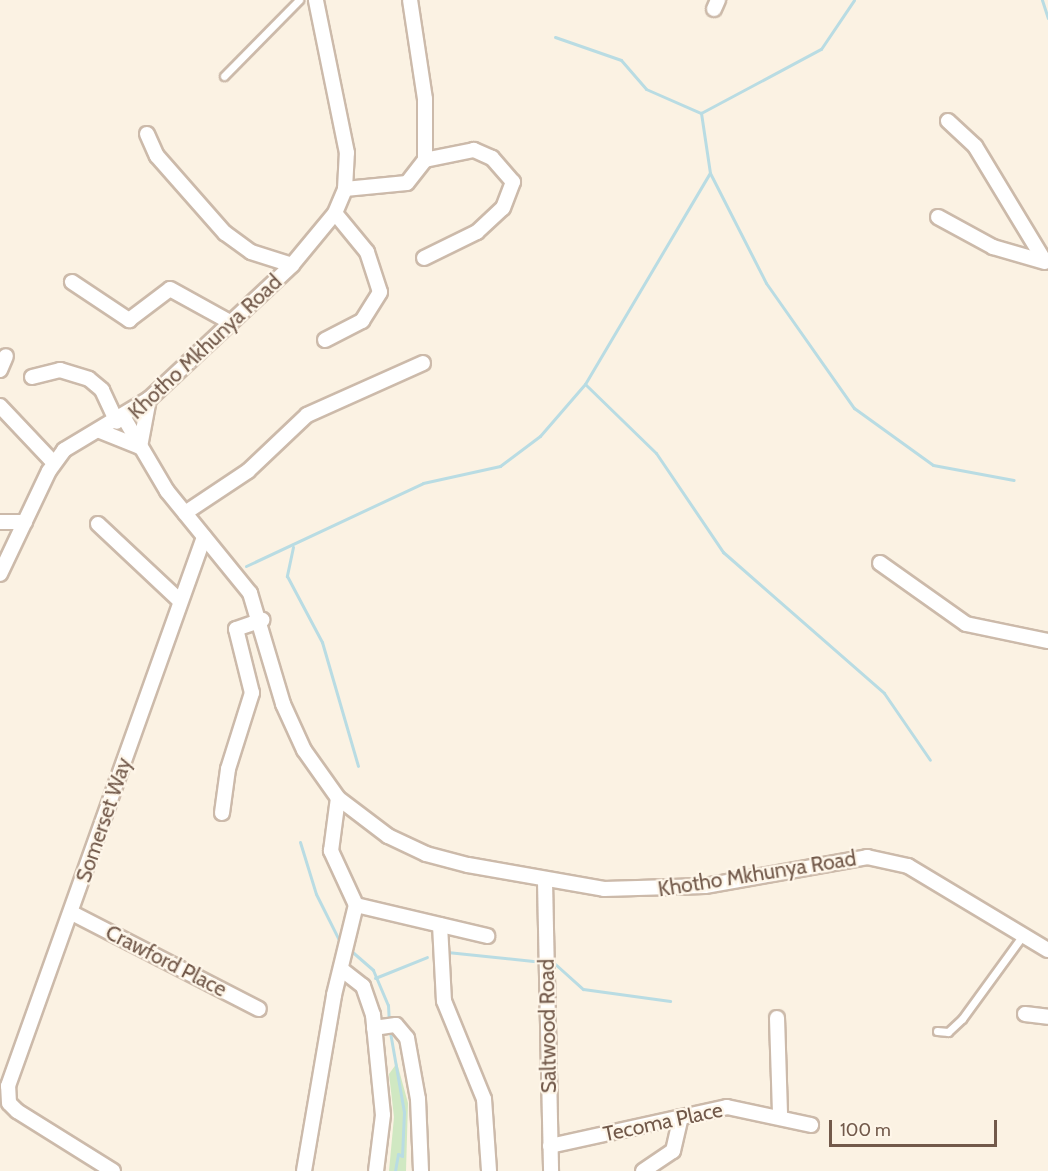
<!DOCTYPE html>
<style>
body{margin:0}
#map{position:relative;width:1048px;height:1171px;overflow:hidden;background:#fbf2e3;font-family:Cabin,sans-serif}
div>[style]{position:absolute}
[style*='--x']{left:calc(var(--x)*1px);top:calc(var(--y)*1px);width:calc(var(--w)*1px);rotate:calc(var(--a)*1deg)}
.green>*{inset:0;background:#d0e8c2}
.stream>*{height:3px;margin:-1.5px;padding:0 1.5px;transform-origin:1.5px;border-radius:1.5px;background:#b9dce3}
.roads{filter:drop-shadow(2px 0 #ccbaaa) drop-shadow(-2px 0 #ccbaaa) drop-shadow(0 2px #ccbaaa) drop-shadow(0 -2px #ccbaaa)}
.lane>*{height:7px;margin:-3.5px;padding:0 3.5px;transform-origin:3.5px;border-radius:3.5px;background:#fff}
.street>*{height:14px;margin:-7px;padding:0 7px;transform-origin:7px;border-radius:7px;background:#fff}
span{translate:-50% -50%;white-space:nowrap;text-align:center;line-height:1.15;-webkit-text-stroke:4.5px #fef6e9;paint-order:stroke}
.street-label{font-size:21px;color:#72594a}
.scale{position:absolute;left:829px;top:1120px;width:168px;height:27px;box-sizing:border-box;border:3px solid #72594a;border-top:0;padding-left:8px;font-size:18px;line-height:21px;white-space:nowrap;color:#72594a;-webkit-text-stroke:4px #fef6e9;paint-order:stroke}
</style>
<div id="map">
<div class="green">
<div style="clip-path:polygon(397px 1063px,408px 1103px,406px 1171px,389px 1171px,394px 1117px,389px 1074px)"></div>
</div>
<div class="stream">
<div style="--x:1042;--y:0;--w:19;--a:72"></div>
<div style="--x:555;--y:37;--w:70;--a:19.2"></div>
<div style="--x:621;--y:60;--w:38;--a:49"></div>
<div style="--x:646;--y:89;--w:60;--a:23.6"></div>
<div style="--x:710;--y:173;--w:123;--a:63"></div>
<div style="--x:766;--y:283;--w:153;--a:54.9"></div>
<div style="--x:854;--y:408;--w:97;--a:35.8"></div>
<div style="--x:933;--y:465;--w:82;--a:10.5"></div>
<div style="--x:585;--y:384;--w:99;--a:44.2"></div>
<div style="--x:656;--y:453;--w:120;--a:55.9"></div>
<div style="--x:723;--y:552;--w:214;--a:41.2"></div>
<div style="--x:884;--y:693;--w:81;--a:55.5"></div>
<div style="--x:293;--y:547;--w:30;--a:102"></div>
<div style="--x:287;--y:576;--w:75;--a:62.1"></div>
<div style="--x:322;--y:642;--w:129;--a:73.8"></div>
<div style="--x:246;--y:566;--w:195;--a:-25.1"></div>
<div style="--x:423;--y:483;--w:79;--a:-12.4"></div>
<div style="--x:500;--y:466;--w:50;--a:-36.9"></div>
<div style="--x:540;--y:436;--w:69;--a:-49.1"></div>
<div style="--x:585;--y:384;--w:245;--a:-59.4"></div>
<div style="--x:710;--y:173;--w:61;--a:-98.5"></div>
<div style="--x:701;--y:113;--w:136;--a:-28.1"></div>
<div style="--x:821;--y:49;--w:59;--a:-56"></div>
<div style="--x:300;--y:842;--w:54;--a:72.9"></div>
<div style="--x:316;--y:894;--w:56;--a:63.4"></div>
<div style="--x:349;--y:949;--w:32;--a:41"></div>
<div style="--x:373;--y:970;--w:38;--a:67"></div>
<div style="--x:388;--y:1005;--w:17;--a:87"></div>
<div style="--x:447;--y:952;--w:96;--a:6"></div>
<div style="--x:554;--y:963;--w:39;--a:42"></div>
<div style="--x:583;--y:989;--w:88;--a:7.9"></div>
<div style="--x:375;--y:978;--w:56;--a:-22"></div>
<div style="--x:390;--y:1032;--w:81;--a:80.1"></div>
<div style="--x:404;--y:1112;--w:44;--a:92.6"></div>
<div style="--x:402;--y:1156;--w:4;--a:-153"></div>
<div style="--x:398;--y:1154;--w:17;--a:100"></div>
</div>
<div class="roads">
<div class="lane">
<div style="--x:224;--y:76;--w:107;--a:-45.4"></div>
<div style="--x:937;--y:1031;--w:11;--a:5"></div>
<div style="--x:948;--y:1032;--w:19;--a:-43"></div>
<div style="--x:962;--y:1019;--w:104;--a:-54"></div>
</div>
<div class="street">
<div style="--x:714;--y:9;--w:10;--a:-66"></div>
<div style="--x:948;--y:121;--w:37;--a:43"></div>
<div style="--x:975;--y:146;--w:133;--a:58.8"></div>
<div style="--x:147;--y:134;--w:24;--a:66"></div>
<div style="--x:157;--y:156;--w:103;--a:48.6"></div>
<div style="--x:225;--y:233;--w:32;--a:36"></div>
<div style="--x:251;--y:252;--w:43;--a:17.6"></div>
<div style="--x:345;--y:189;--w:62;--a:-5.5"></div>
<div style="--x:407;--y:183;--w:29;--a:-52"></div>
<div style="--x:425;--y:160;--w:61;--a:-90"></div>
<div style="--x:425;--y:99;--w:100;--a:-98.6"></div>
<div style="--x:938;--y:217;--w:63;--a:28.6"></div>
<div style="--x:993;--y:247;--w:54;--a:16.1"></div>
<div style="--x:424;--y:258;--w:59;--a:-26.1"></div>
<div style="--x:477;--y:232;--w:35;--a:-43"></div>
<div style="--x:503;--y:208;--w:28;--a:-69"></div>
<div style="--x:513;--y:182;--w:32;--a:-131"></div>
<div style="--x:492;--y:158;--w:20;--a:-156"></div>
<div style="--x:474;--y:150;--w:50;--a:168.5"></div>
<div style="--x:72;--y:282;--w:69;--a:33.7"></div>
<div style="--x:129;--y:320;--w:51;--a:-37.1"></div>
<div style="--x:170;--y:289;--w:68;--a:28.8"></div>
<div style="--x:325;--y:340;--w:42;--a:-27.2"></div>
<div style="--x:362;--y:321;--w:34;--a:-58"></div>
<div style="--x:380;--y:292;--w:42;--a:-108"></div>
<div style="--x:367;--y:252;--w:50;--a:-129.4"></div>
<div style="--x:0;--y:370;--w:15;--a:-67"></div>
<div style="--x:32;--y:377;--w:29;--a:-14"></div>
<div style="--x:60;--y:370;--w:30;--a:17"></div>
<div style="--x:89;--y:379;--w:17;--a:40"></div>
<div style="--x:102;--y:390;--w:35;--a:65"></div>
<div style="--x:0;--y:406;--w:77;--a:46.6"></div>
<div style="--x:124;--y:418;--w:85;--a:59.5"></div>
<div style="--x:167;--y:491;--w:132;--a:50.9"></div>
<div style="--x:250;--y:593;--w:116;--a:73.4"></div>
<div style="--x:283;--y:704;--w:51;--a:65.5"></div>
<div style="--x:304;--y:750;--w:59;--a:54.7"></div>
<div style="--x:338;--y:798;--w:63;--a:37.2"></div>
<div style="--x:388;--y:836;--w:42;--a:25.3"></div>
<div style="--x:426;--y:854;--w:43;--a:14.7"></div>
<div style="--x:468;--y:865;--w:138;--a:10"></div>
<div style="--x:604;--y:889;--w:101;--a:-1.7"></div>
<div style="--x:705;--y:886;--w:165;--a:-10.1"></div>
<div style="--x:867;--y:857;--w:42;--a:12.4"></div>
<div style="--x:908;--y:866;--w:163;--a:31"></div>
<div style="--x:100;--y:431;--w:43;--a:21.8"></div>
<div style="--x:140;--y:447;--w:49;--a:-79.4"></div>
<div style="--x:185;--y:513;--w:76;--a:-33.7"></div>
<div style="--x:248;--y:471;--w:81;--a:-43.5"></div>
<div style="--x:307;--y:415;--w:127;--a:-24.1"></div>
<div style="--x:0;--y:522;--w:25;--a:0"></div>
<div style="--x:98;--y:524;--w:112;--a:43.2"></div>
<div style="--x:880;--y:563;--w:105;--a:35.3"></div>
<div style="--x:966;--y:624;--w:84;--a:11.7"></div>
<div style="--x:0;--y:574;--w:114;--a:-64.6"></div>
<div style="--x:49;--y:471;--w:26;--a:-54"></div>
<div style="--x:64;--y:450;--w:99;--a:-31"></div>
<div style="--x:149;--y:399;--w:196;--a:-43.1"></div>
<div style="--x:292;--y:265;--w:67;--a:-50.4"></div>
<div style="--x:335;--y:213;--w:26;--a:-67"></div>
<div style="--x:345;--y:189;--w:36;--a:-87"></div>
<div style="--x:347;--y:153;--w:156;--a:-101.5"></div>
<div style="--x:222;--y:813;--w:44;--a:-82.2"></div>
<div style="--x:228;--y:769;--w:80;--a:-72.5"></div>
<div style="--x:252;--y:693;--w:66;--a:-104"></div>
<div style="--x:236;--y:629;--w:28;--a:-19"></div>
<div style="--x:545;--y:881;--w:290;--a:88.8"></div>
<div style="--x:356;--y:905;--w:135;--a:13.3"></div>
<div style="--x:72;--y:913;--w:210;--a:27.2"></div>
<div style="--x:440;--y:925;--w:76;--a:87"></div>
<div style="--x:444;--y:1001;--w:106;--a:67.8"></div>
<div style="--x:484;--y:1099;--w:72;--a:86"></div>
<div style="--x:341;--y:969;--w:28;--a:38"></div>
<div style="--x:363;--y:986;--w:31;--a:71"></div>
<div style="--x:373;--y:1015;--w:100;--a:84.3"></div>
<div style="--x:383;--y:1115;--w:56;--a:97.1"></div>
<div style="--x:1025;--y:1014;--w:23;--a:7"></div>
<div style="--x:777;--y:1018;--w:98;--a:88.2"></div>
<div style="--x:374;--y:1028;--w:22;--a:-8"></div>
<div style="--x:396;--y:1025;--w:17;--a:50"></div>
<div style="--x:407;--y:1038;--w:62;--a:79.8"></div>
<div style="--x:418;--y:1099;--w:72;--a:87.6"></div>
<div style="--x:550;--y:1146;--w:181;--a:-12.4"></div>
<div style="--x:727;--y:1107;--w:86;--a:12.1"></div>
<div style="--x:113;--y:1171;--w:113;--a:-148"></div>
<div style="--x:17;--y:1111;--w:11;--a:-135"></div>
<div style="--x:9;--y:1103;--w:17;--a:-93"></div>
<div style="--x:8;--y:1086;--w:583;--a:-70.35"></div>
<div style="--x:304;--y:1171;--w:179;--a:-80.3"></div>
<div style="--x:334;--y:995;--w:93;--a:-76.3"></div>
<div style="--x:356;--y:905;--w:60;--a:-114.8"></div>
<div style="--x:331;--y:851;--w:53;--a:-82.5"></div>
<div style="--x:643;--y:1171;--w:36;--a:-34"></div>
<div style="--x:673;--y:1151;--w:35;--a:-77"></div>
</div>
</div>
<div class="street-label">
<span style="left:205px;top:347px;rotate:-43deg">Khotho Mkhunya Road</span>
<span style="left:104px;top:820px;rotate:-71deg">Somerset Way</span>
<span style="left:757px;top:874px;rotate:-9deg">Khotho Mkhunya Road</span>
<span style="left:166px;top:961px;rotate:27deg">Crawford Place</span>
<span style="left:548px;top:1026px;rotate:-91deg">Saltwood Road</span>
<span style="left:663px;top:1122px;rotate:-12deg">Tecoma Place</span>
</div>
<div class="scale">100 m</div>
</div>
